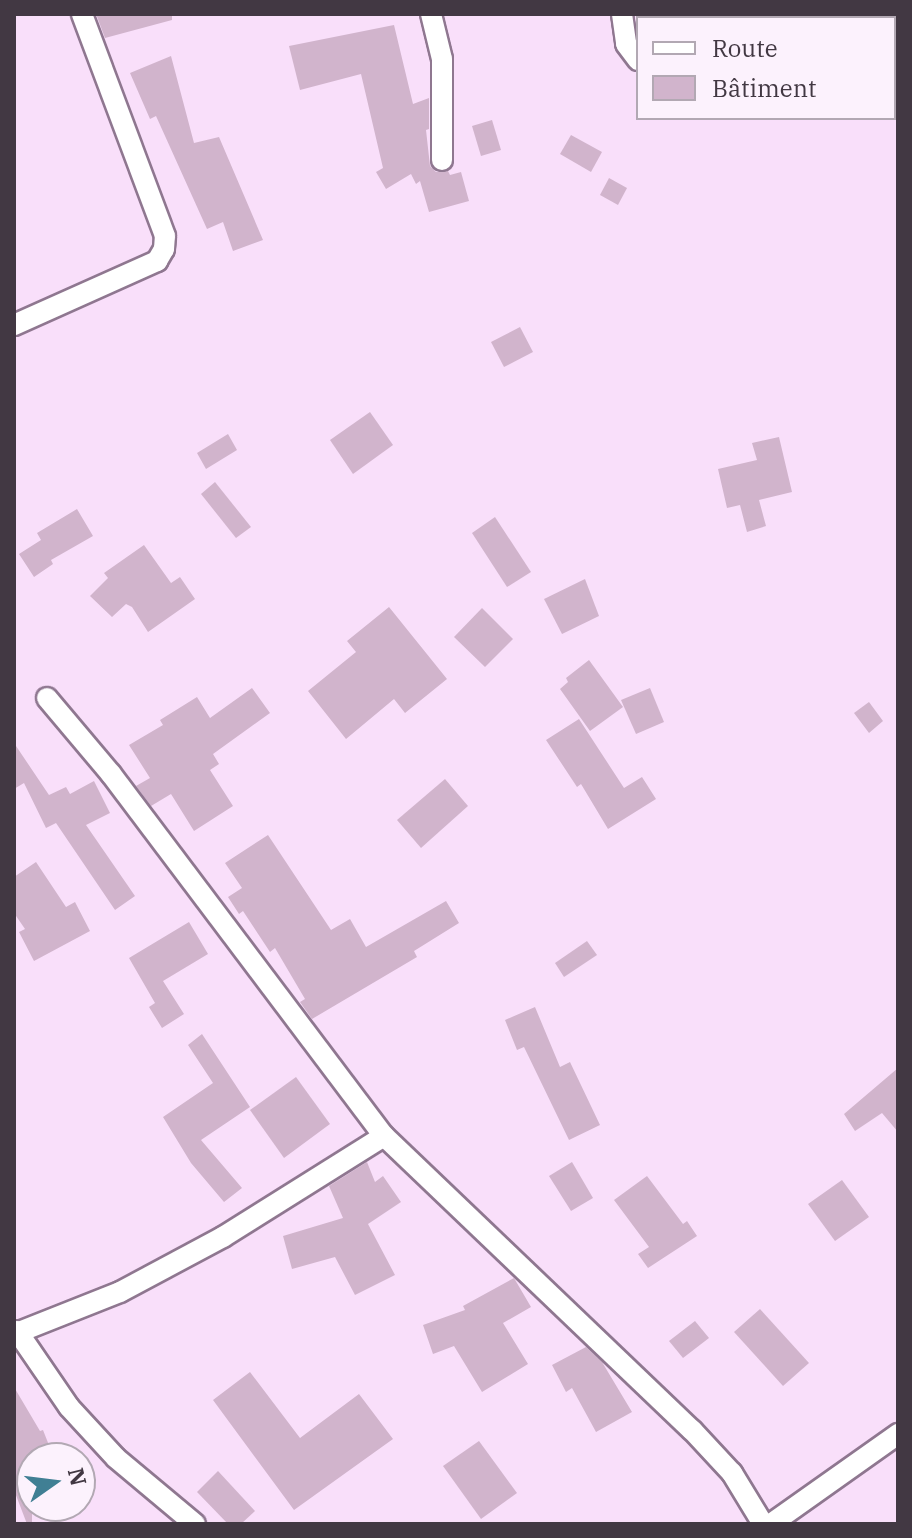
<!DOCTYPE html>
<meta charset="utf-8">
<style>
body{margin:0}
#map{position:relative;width:912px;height:1538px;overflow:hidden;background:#f9dffa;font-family:"IBM Plex Serif",serif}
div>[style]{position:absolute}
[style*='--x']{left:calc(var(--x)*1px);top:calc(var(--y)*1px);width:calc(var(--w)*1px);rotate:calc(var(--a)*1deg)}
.building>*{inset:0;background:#d1b4cc}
.roads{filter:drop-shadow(2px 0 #8f7790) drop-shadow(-2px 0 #8f7790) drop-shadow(0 2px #8f7790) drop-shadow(0 -2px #8f7790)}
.street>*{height:20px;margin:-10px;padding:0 10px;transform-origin:10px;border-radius:10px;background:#fff}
span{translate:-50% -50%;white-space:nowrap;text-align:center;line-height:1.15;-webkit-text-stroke:6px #fcf2fd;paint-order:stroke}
.frame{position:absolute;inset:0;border:16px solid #423843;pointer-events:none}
.legend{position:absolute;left:636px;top:16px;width:260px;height:104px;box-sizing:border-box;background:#fcf2fd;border:2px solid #b2a8b3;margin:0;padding:10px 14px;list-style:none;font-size:24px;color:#423843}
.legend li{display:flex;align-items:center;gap:16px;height:40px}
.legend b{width:40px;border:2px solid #b2a8b3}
.north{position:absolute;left:16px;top:1442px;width:80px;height:80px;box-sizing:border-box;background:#fcf2fd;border:2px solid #b2a8b3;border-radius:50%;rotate:76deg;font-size:22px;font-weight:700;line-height:32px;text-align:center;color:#423843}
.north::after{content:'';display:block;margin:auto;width:28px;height:36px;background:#407f94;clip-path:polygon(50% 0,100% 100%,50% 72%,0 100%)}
</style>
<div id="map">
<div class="building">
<div style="clip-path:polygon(96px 14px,172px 14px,172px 20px,105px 38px)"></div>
<div style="clip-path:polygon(394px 25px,413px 104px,429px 98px,429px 129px,426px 130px,430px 166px,436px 172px,448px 171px,450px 175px,461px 172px,469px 201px,429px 212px,420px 181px,416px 184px,411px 174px,386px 189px,376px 172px,383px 168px,361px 74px,300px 90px,289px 46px)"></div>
<div style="clip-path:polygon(171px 56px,194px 143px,219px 137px,263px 240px,233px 251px,223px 222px,207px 229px,156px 116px,150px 119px,130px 73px)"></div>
<div style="clip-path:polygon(492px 120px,501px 150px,481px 156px,472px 126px)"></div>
<div style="clip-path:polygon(571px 135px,602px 152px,591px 172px,560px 154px)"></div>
<div style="clip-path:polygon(609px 178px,627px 188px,618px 205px,600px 195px)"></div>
<div style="clip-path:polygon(520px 327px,533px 352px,504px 367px,491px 342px)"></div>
<div style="clip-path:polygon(370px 412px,393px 445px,353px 474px,330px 440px)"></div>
<div style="clip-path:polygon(228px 434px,237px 450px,206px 469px,197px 453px)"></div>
<div style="clip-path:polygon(779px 437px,792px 492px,759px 500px,766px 526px,747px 532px,740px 505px,727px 508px,718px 469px,757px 460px,752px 443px)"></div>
<div style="clip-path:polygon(215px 482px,251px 527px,236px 538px,201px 494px)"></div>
<div style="clip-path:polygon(77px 509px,93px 536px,51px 560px,53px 564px,34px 577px,19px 554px,41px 540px,37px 533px)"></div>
<div style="clip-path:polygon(495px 517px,531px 572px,507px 587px,472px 533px)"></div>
<div style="clip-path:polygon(144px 545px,171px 583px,180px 577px,195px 599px,148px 632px,132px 607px,126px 604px,112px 617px,90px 596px,108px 578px,104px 573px)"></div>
<div style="clip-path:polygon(585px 579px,599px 616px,562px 634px,544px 599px)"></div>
<div style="clip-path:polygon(389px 607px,447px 679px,405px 713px,394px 699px,346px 739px,308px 691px,356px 652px,347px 641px)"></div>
<div style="clip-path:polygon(482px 608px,513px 639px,485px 667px,454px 637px)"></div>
<div style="clip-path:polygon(589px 660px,623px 707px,590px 731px,560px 689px,568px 682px,566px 678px)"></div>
<div style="clip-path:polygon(252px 688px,270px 713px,213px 754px,219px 764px,210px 770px,233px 806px,194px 831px,171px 794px,151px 806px,136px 786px,150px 778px,129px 745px,163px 725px,160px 720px,197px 697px,210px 718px)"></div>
<div style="clip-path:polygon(650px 688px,664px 722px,636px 734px,621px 700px)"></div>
<div style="clip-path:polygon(869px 702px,883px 721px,869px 733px,854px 713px)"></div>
<div style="clip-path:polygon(579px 719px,624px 788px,642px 777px,656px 799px,608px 829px,581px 784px,577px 787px,546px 740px)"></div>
<div style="clip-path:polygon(14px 743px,49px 795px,66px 787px,70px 794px,94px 781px,110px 813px,86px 825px,135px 896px,115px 910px,56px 823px,46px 828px,24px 783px,14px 789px)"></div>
<div style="clip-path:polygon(445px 779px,468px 806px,421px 848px,397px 820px)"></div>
<div style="clip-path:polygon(268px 835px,331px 930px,350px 919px,366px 947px,446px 901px,459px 923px,414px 951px,417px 957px,312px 1019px,300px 1002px,305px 999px,275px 948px,270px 952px,243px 911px,239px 914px,228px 897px,242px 888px,225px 863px)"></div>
<div style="clip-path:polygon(36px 862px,66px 907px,75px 902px,90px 931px,34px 961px,19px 932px,25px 929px,14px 913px,14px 877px)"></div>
<div style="clip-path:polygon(189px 922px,208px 954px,163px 981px,184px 1014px,162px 1028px,149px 1007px,155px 1003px,129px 958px)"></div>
<div style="clip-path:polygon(587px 941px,597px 955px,564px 977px,555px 963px)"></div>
<div style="clip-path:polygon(535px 1007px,560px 1067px,570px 1062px,600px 1125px,569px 1140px,524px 1047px,517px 1050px,505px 1020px)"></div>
<div style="clip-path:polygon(202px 1034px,250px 1107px,201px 1140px,242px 1188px,224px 1202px,191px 1163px,163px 1117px,213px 1083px,188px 1045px)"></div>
<div style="clip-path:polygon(898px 1068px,898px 1132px,882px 1113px,855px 1131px,844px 1114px)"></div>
<div style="clip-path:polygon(296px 1077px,330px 1124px,284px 1158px,250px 1110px)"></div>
<div style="clip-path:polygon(367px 1162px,375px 1182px,383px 1176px,401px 1202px,368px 1224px,395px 1275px,355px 1295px,335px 1257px,292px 1269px,283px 1236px,343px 1218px,329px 1186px)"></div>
<div style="clip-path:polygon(572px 1162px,593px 1198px,571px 1211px,549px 1176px)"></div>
<div style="clip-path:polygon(647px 1176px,683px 1224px,687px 1221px,697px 1236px,648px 1268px,638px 1254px,649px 1247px,614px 1200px)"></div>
<div style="clip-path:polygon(842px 1180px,869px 1217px,835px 1241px,808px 1204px)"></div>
<div style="clip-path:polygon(514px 1278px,531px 1307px,503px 1323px,528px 1364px,482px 1392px,454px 1346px,433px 1354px,423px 1325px,465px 1310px,463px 1306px)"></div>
<div style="clip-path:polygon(760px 1309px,809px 1363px,783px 1386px,734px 1332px)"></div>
<div style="clip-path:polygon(695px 1321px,709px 1338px,683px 1358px,669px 1341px)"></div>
<div style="clip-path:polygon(586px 1347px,602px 1362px,632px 1412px,596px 1432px,572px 1388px,566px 1392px,552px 1365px)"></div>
<div style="clip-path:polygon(250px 1372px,300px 1438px,359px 1394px,393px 1439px,294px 1510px,213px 1400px)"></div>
<div style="clip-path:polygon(14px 1387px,40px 1431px,43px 1430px,54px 1458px,32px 1458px,32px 1524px,27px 1524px,14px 1490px)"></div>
<div style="clip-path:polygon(479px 1441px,517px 1493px,481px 1519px,443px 1466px)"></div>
<div style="clip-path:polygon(218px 1471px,255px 1511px,241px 1524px,228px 1524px,197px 1492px)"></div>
</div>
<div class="roads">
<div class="street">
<div style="--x:431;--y:14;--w:46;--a:76.3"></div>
<div style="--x:442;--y:59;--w:101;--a:90"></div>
<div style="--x:622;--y:14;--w:30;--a:82"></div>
<div style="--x:626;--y:44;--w:20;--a:53"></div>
<div style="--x:894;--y:31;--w:4;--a:-14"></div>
<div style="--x:14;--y:325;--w:157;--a:-24.1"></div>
<div style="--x:157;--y:261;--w:14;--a:-60"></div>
<div style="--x:164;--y:249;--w:13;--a:-86"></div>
<div style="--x:165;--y:236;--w:237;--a:-110.5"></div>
<div style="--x:47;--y:698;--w:99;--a:49.9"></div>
<div style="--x:111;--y:774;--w:453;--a:53"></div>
<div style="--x:384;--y:1136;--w:426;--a:43.7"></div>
<div style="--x:692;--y:1430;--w:59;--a:47.1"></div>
<div style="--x:732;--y:1473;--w:60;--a:58.7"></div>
<div style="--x:17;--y:1331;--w:92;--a:55.6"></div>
<div style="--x:69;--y:1407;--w:69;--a:47.3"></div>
<div style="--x:116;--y:1458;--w:103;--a:39.9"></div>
<div style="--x:14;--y:1334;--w:114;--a:-21.6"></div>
<div style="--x:120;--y:1292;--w:117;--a:-28.1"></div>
<div style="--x:223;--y:1237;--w:190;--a:-32.1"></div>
<div style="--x:771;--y:1524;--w:156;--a:-35.3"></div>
</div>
</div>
<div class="frame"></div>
<ul class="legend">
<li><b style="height:10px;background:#fff"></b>Route</li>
<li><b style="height:22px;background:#d1b4cc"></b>Bâtiment</li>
</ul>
<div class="north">N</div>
</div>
